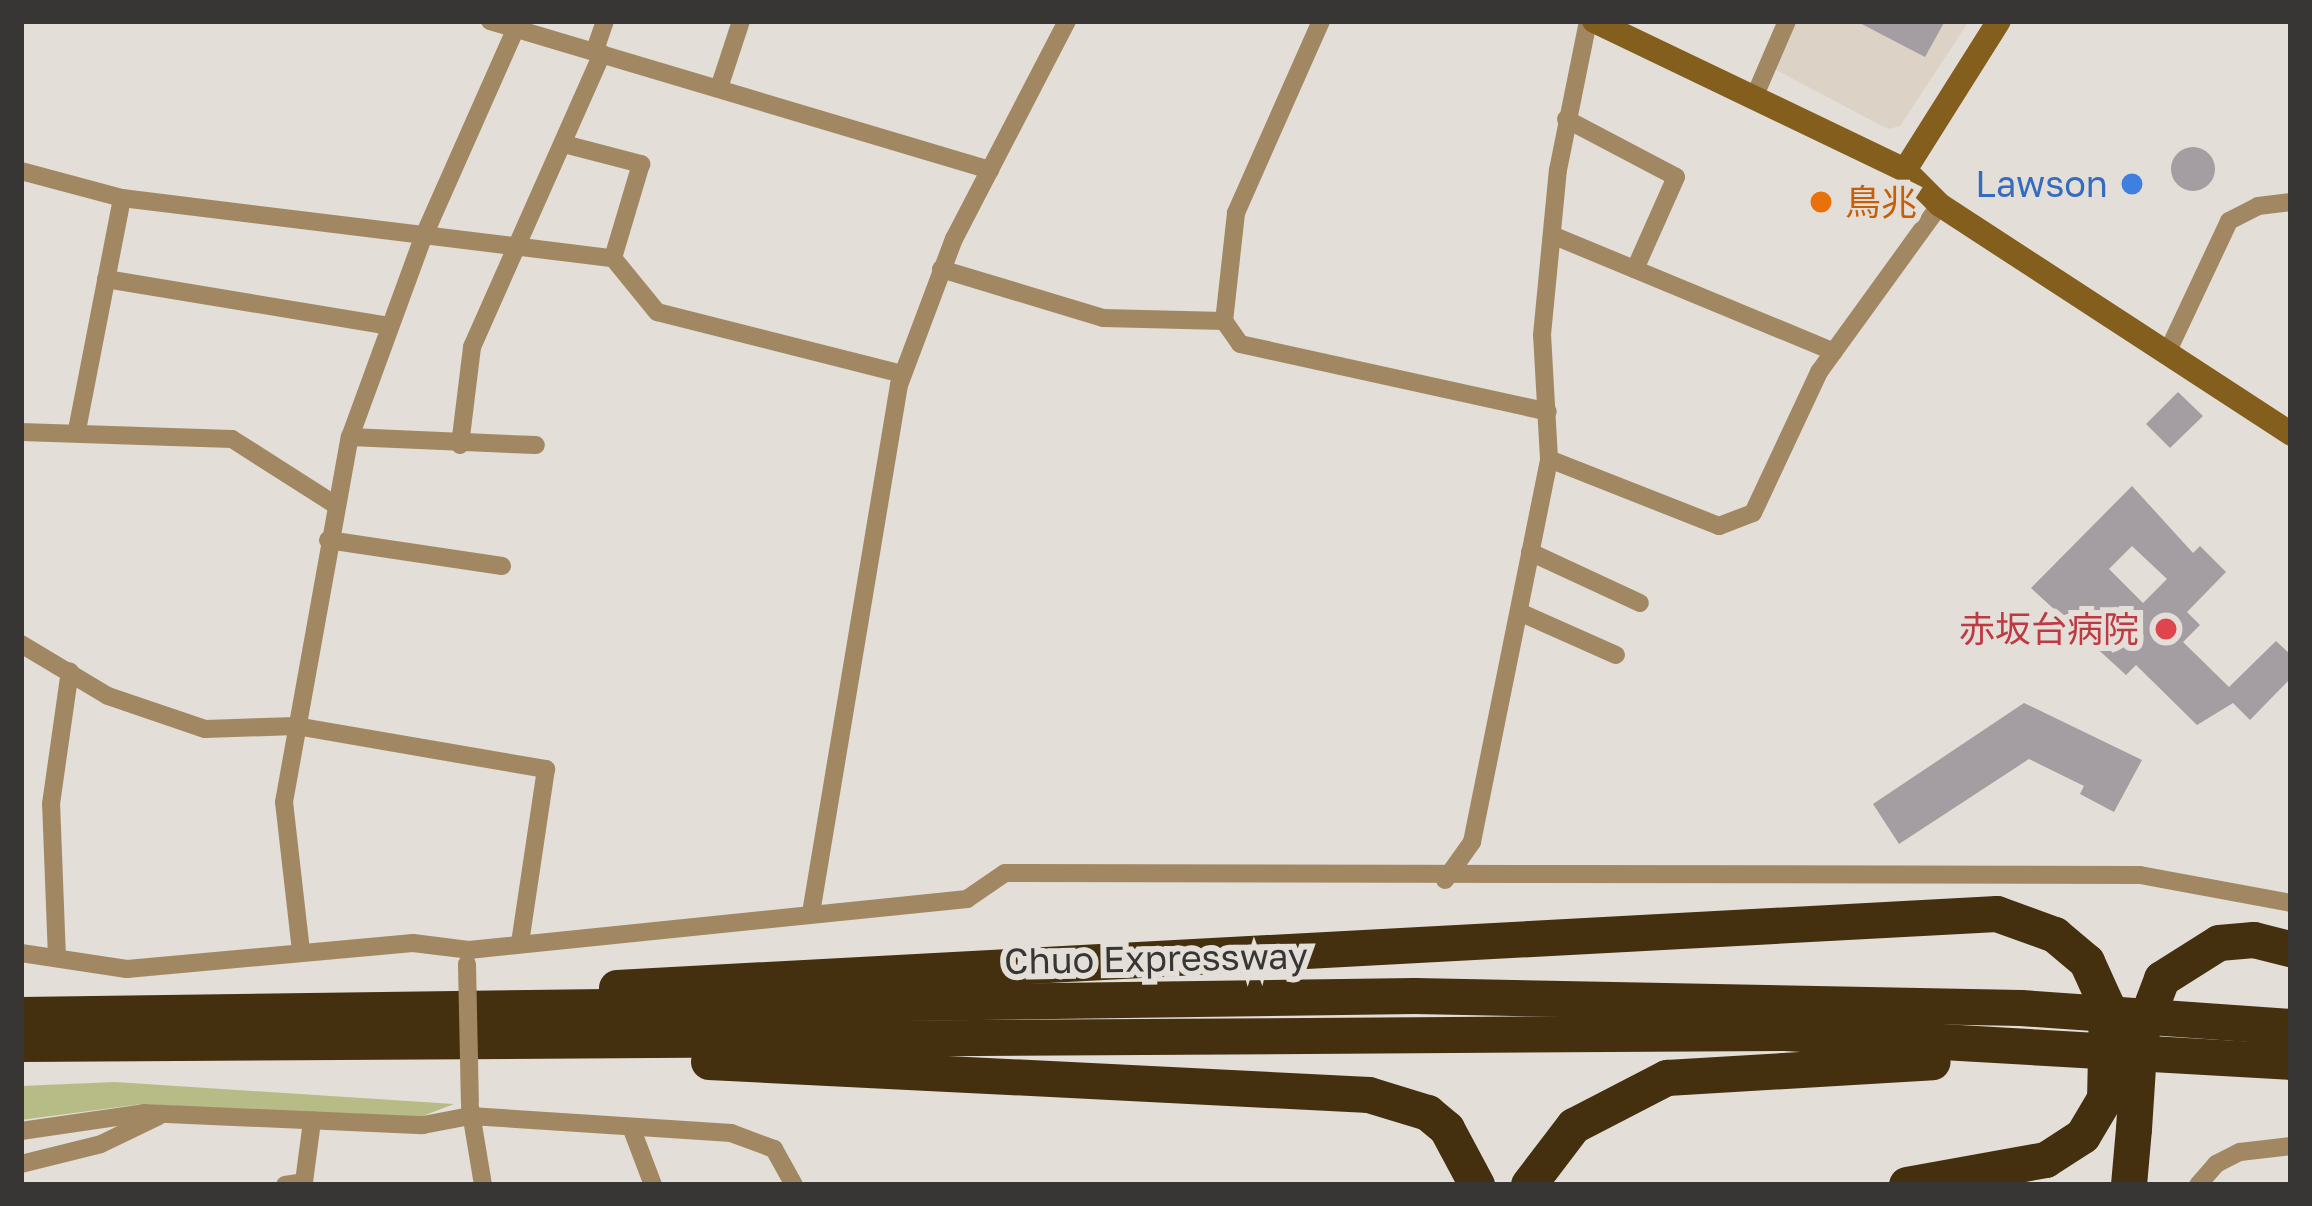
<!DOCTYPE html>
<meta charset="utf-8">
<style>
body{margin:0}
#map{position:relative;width:2312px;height:1206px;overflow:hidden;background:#e3ded7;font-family:"Golos Text","Noto Sans JP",sans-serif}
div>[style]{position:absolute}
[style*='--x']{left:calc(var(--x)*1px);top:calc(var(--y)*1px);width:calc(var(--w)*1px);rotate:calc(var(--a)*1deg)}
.built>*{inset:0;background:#dcd2c5}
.green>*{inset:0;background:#b7bc87}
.building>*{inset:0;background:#a49da2}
.round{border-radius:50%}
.street>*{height:18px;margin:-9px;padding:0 9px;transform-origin:9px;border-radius:9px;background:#a28862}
.secondary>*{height:24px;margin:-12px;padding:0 12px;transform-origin:12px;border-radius:12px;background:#835e1c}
.highway>*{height:36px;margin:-18px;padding:0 18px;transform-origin:18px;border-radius:18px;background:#44300f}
.street-bridge>*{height:18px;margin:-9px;padding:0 9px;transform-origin:9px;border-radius:9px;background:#a28862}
.highway-bridge>*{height:36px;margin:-18px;padding:0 18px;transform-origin:18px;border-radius:18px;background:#44300f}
.dots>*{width:33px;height:33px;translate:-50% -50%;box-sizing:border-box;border:6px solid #e3ded7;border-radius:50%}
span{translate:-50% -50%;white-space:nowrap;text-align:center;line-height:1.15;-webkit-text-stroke:12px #e3ded7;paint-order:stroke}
.shop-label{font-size:36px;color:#366cbe}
.right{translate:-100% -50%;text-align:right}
.food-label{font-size:36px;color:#c56008}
.left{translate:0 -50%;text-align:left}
.health-label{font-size:36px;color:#be3a42}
.street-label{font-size:36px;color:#383634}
.frame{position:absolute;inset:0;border:24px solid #383634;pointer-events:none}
</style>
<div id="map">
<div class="built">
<div style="clip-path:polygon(1795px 21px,1969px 21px,1900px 126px,1888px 129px,1774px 69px)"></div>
</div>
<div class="green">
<div style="clip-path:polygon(115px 1082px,454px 1104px,415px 1119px,142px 1104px,21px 1120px,21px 1086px)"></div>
</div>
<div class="building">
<div style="clip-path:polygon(1856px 21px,1945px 21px,1925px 57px)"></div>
<div class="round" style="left:2171px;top:147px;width:44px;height:44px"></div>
<div style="clip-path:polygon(2178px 392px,2203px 416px,2170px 448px,2146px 424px)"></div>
<div style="clip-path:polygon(evenodd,2132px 486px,2193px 553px,2200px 546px,2226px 572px,2187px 612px,2200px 625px,2183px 642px,2229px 687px,2276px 641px,2291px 655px,2291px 678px,2250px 720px,2233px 703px,2197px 725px,2136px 665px,2126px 675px,2031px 588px,2132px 486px,2132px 546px,2167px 579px,2143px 603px,2109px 569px,2132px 546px)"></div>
<div style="clip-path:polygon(2024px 703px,2142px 760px,2114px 812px,2080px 794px,2084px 786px,2029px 759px,1899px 844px,1873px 804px)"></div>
</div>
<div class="street">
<div style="--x:490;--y:21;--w:522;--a:16.59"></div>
<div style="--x:1321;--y:21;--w:210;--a:113.9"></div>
<div style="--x:1236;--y:213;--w:109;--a:96.3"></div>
<div style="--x:1224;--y:321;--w:28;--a:55"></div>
<div style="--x:1240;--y:344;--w:315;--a:12.4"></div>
<div style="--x:595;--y:50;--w:31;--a:-71"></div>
<div style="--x:719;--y:88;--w:71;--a:-71.8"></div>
<div style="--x:1756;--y:93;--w:78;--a:-66.7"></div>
<div style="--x:1566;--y:119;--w:124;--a:27.8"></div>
<div style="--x:1676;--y:177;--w:101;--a:114"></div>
<div style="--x:564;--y:144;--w:80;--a:14.6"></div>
<div style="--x:641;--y:164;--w:98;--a:106.6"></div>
<div style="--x:21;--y:171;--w:105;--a:15"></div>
<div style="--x:122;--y:198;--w:495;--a:7"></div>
<div style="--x:613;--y:258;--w:70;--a:50.8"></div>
<div style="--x:657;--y:312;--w:253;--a:14.2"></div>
<div style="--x:1552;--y:235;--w:305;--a:22.5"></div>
<div style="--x:941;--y:269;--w:169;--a:16.8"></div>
<div style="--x:1103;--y:318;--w:121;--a:1.4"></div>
<div style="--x:106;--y:279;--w:288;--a:9.4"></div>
<div style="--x:2167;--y:353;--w:146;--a:-64.8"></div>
<div style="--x:2229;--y:221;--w:33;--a:-27"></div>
<div style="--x:2258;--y:206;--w:33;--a:-7"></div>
<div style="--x:77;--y:430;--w:236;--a:-79"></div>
<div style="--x:21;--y:432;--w:211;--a:1.9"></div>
<div style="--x:232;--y:439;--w:121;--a:32.5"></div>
<div style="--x:350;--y:437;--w:186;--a:2.5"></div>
<div style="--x:460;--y:445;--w:99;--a:-83"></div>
<div style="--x:472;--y:347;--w:321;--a:-66.1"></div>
<div style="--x:1549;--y:459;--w:183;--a:21.5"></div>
<div style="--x:1719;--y:526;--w:36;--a:-21"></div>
<div style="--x:1753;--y:513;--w:156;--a:-64.9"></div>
<div style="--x:1819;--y:372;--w:206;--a:-54.1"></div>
<div style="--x:328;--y:540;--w:176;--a:8.5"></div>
<div style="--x:1530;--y:552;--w:121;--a:24.9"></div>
<div style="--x:1519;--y:612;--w:106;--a:23.9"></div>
<div style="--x:21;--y:644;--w:101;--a:30.9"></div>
<div style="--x:108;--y:696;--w:102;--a:18.8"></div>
<div style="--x:205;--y:729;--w:91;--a:-1.9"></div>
<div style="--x:296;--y:726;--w:254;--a:9.8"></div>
<div style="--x:546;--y:769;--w:175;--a:98.5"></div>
<div style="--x:1445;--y:880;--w:47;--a:-54.6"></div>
<div style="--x:1472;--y:842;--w:391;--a:-78.6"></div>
<div style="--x:1549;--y:459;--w:124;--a:-93.2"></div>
<div style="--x:1542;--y:335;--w:166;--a:-84.5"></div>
<div style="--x:1558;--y:170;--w:152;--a:-78.6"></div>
<div style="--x:811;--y:913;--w:535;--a:-80.54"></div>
<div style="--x:899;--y:385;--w:156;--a:-69.4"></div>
<div style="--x:954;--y:239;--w:246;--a:-62.6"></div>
<div style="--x:301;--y:951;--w:150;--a:-96.5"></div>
<div style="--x:284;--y:802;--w:371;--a:-79.8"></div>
<div style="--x:350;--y:437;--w:210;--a:-69.9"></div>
<div style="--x:422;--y:240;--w:240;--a:-66.1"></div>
<div style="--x:21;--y:953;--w:107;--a:8.6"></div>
<div style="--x:127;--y:969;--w:287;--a:-5.2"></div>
<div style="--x:413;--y:943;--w:56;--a:7.1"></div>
<div style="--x:469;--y:950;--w:501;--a:-5.85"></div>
<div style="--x:967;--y:899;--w:46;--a:-34.4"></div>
<div style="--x:1005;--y:873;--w:1135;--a:0.1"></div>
<div style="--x:2140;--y:875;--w:154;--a:10.5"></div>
<div style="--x:57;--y:958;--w:154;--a:-92.2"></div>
<div style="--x:51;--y:804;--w:134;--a:-81.9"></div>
<div style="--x:470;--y:1107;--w:79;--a:80.5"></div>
<div style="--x:631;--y:1127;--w:62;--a:69.2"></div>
<div style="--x:21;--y:1131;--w:124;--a:-8.3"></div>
<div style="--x:144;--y:1113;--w:279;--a:2.5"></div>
<div style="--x:423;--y:1125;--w:48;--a:-10.8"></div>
<div style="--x:470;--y:1116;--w:262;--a:3.7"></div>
<div style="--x:731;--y:1133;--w:46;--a:20.4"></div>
<div style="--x:774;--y:1149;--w:41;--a:60.9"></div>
<div style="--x:21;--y:1164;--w:82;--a:-14"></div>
<div style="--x:101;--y:1144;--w:64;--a:-25.8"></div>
<div style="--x:285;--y:1185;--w:19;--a:-9"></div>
<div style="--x:304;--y:1182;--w:62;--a:-82.5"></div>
<div style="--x:2198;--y:1185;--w:28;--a:-49"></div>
<div style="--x:2216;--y:1164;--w:27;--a:-27"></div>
<div style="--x:2240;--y:1152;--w:51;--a:-6.7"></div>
</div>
<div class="secondary">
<div style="--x:1594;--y:21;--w:345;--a:25.6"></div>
<div style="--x:1905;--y:170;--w:49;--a:45"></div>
<div style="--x:1940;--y:205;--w:419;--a:33.1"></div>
<div style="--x:1905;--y:170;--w:176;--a:-57.8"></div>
</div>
<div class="highway">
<div style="--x:2162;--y:979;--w:67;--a:-32.3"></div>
<div style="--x:2219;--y:943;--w:35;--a:-5"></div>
<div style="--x:2254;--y:940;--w:38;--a:14"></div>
<div style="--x:617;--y:988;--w:1382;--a:-3.07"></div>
<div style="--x:1997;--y:914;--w:62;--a:19.9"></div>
<div style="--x:2055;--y:935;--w:42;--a:40.2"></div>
<div style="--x:21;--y:1015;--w:1394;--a:-0.78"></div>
<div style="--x:1415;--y:996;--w:606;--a:1.13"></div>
<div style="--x:2021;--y:1008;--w:271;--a:4"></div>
<div style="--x:21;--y:1044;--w:1764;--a:-0.36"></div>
<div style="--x:1785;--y:1033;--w:507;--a:3.28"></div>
<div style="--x:709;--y:1062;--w:661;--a:2.86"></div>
<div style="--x:1369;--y:1095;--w:62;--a:17"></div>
<div style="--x:1428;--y:1113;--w:25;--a:40"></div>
<div style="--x:1447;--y:1129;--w:64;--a:61.8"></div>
<div style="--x:1529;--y:1185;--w:74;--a:-52.7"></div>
<div style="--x:1574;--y:1126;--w:105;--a:-27.3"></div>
<div style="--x:1667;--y:1078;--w:266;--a:-3.4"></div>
<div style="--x:1907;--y:1185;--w:141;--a:-10.2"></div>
<div style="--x:2046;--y:1160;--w:44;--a:-33"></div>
<div style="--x:2083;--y:1136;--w:43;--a:-59.3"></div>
<div style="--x:2129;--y:1185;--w:56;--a:-84.9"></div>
</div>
<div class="street-bridge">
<div style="--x:467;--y:964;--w:138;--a:88.8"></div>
</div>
<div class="highway-bridge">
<div style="--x:2087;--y:962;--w:48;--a:65.6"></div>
<div style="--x:2107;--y:1006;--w:93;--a:91.2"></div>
<div style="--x:2134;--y:1129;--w:92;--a:-86.3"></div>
<div style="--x:2140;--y:1037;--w:62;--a:-69.2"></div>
</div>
<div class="dots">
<div style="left:2132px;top:184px;background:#3f7fe0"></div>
<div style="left:1821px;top:202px;background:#e8710a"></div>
<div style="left:2166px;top:629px;background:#e0444e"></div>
</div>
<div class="shop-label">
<span class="right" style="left:2108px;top:184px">Lawson</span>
</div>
<div class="food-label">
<span class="left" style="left:1845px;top:202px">鳥兆</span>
</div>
<div class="health-label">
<span class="right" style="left:2139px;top:629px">赤坂台病院</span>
</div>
<div class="street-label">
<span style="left:1156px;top:958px;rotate:-1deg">Chuo Expressway</span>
</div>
<div class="frame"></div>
</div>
